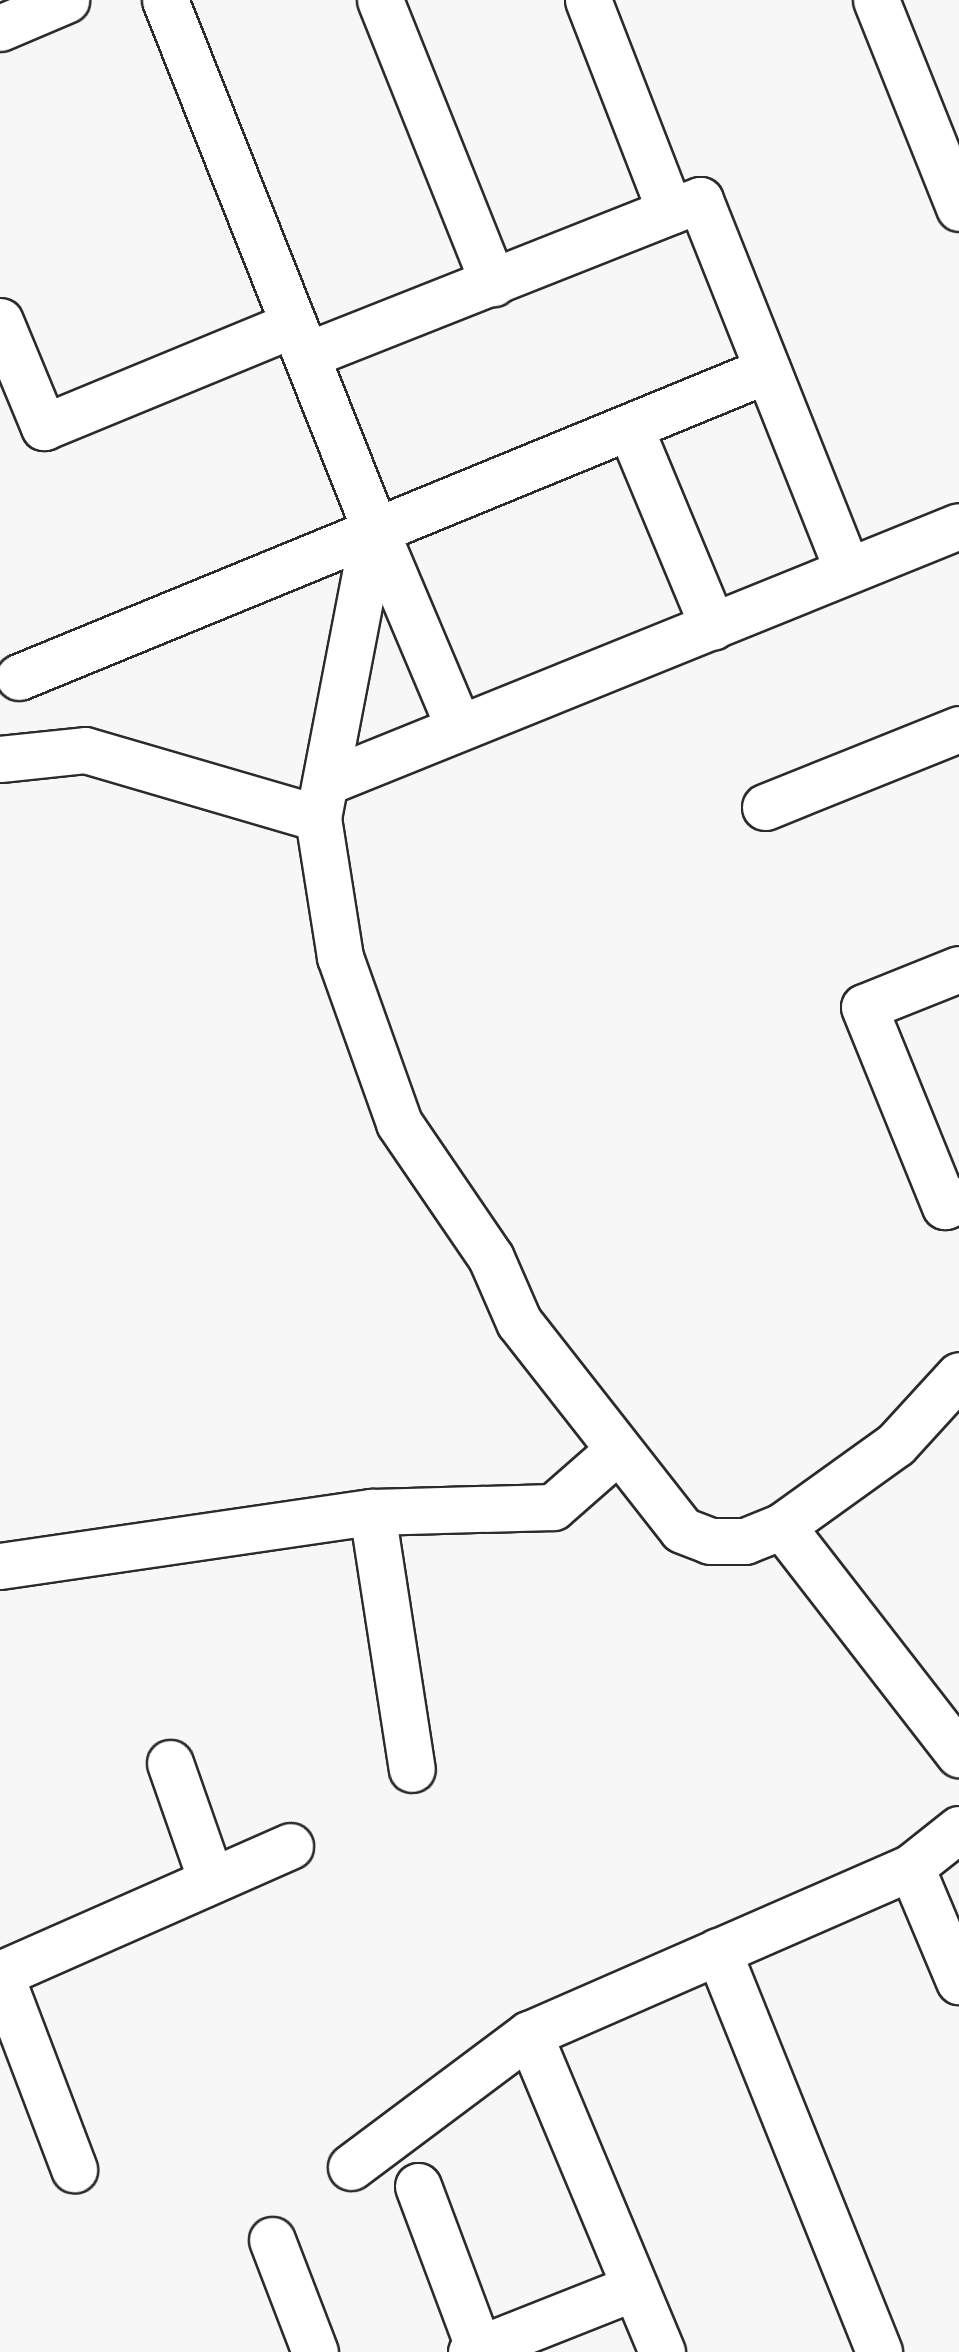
<!DOCTYPE html>
<style>
body{margin:0}
#map{position:relative;width:959px;height:2352px;overflow:hidden;background:#f7f7f7;font-family:Delius,sans-serif}
div>[style]{position:absolute}
[style*='--x']{left:calc(var(--x)*1px);top:calc(var(--y)*1px);width:calc(var(--w)*1px);rotate:calc(var(--a)*1deg)}
.roads{filter:drop-shadow(2px 0 #2b2b2b) drop-shadow(-2px 0 #2b2b2b) drop-shadow(0 2px #2b2b2b) drop-shadow(0 -2px #2b2b2b)}
.minor>*{height:45px;margin:-22.5px;padding:0 22.5px;transform-origin:22.5px;border-radius:22.5px;background:#fff}
span{translate:-50% -50%;white-space:nowrap;text-align:center;line-height:1.15;-webkit-text-stroke:8px #fff;paint-order:stroke}
</style>
<div id="map">
<div class="roads">
<div class="minor">
<div style="--x:165;--y:0;--w:567;--a:68.37"></div>
<div style="--x:374;--y:527;--w:296;--a:100.9"></div>
<div style="--x:318;--y:818;--w:141;--a:81"></div>
<div style="--x:340;--y:957;--w:176;--a:70.4"></div>
<div style="--x:399;--y:1123;--w:163;--a:55.7"></div>
<div style="--x:491;--y:1258;--w:70;--a:66.4"></div>
<div style="--x:519;--y:1322;--w:264;--a:51.9"></div>
<div style="--x:682;--y:1530;--w:30;--a:21"></div>
<div style="--x:710;--y:1541;--w:35;--a:0"></div>
<div style="--x:745;--y:1541;--w:40;--a:-22"></div>
<div style="--x:782;--y:1526;--w:140;--a:-35.7"></div>
<div style="--x:896;--y:1444;--w:93;--a:-47.6"></div>
<div style="--x:380;--y:0;--w:305;--a:68.2"></div>
<div style="--x:588;--y:0;--w:226;--a:68.8"></div>
<div style="--x:670;--y:211;--w:32;--a:-20"></div>
<div style="--x:700;--y:200;--w:398;--a:68.3"></div>
<div style="--x:876;--y:0;--w:224;--a:68.2"></div>
<div style="--x:0;--y:28;--w:72;--a:-23"></div>
<div style="--x:0;--y:321;--w:115;--a:67.5"></div>
<div style="--x:44;--y:427;--w:270;--a:-22.4"></div>
<div style="--x:307;--y:355;--w:391;--a:-21.6"></div>
<div style="--x:631;--y:430;--w:213;--a:67.4"></div>
<div style="--x:374;--y:527;--w:218;--a:67.1"></div>
<div style="--x:19;--y:677;--w:809;--a:-22.31"></div>
<div style="--x:0;--y:759;--w:85;--a:-6"></div>
<div style="--x:85;--y:750;--w:243;--a:16.3"></div>
<div style="--x:331;--y:780;--w:677;--a:-22.02"></div>
<div style="--x:765;--y:807;--w:209;--a:-21.9"></div>
<div style="--x:959;--y:969;--w:102;--a:158.2"></div>
<div style="--x:864;--y:1007;--w:215;--a:67.9"></div>
<div style="--x:945;--y:1206;--w:15;--a:-23"></div>
<div style="--x:372;--y:1512;--w:260;--a:81.2"></div>
<div style="--x:782;--y:1526;--w:289;--a:52.2"></div>
<div style="--x:0;--y:1566;--w:376;--a:-8.3"></div>
<div style="--x:372;--y:1512;--w:181;--a:-1.6"></div>
<div style="--x:553;--y:1507;--w:85;--a:-41.2"></div>
<div style="--x:170;--y:1763;--w:124;--a:70.7"></div>
<div style="--x:959;--y:1829;--w:61;--a:141.6"></div>
<div style="--x:911;--y:1867;--w:124;--a:67.2"></div>
<div style="--x:718;--y:1951;--w:432;--a:68.1"></div>
<div style="--x:0;--y:1974;--w:317;--a:-23.8"></div>
<div style="--x:0;--y:1974;--w:209;--a:69.2"></div>
<div style="--x:529;--y:2034;--w:345;--a:67.3"></div>
<div style="--x:351;--y:2167;--w:222;--a:-36.8"></div>
<div style="--x:529;--y:2034;--w:417;--a:-23.6"></div>
<div style="--x:418;--y:2186;--w:174;--a:69.5"></div>
<div style="--x:272;--y:2240;--w:120;--a:69"></div>
<div style="--x:471;--y:2352;--w:176;--a:-21.6"></div>
</div>
</div>
</div>
